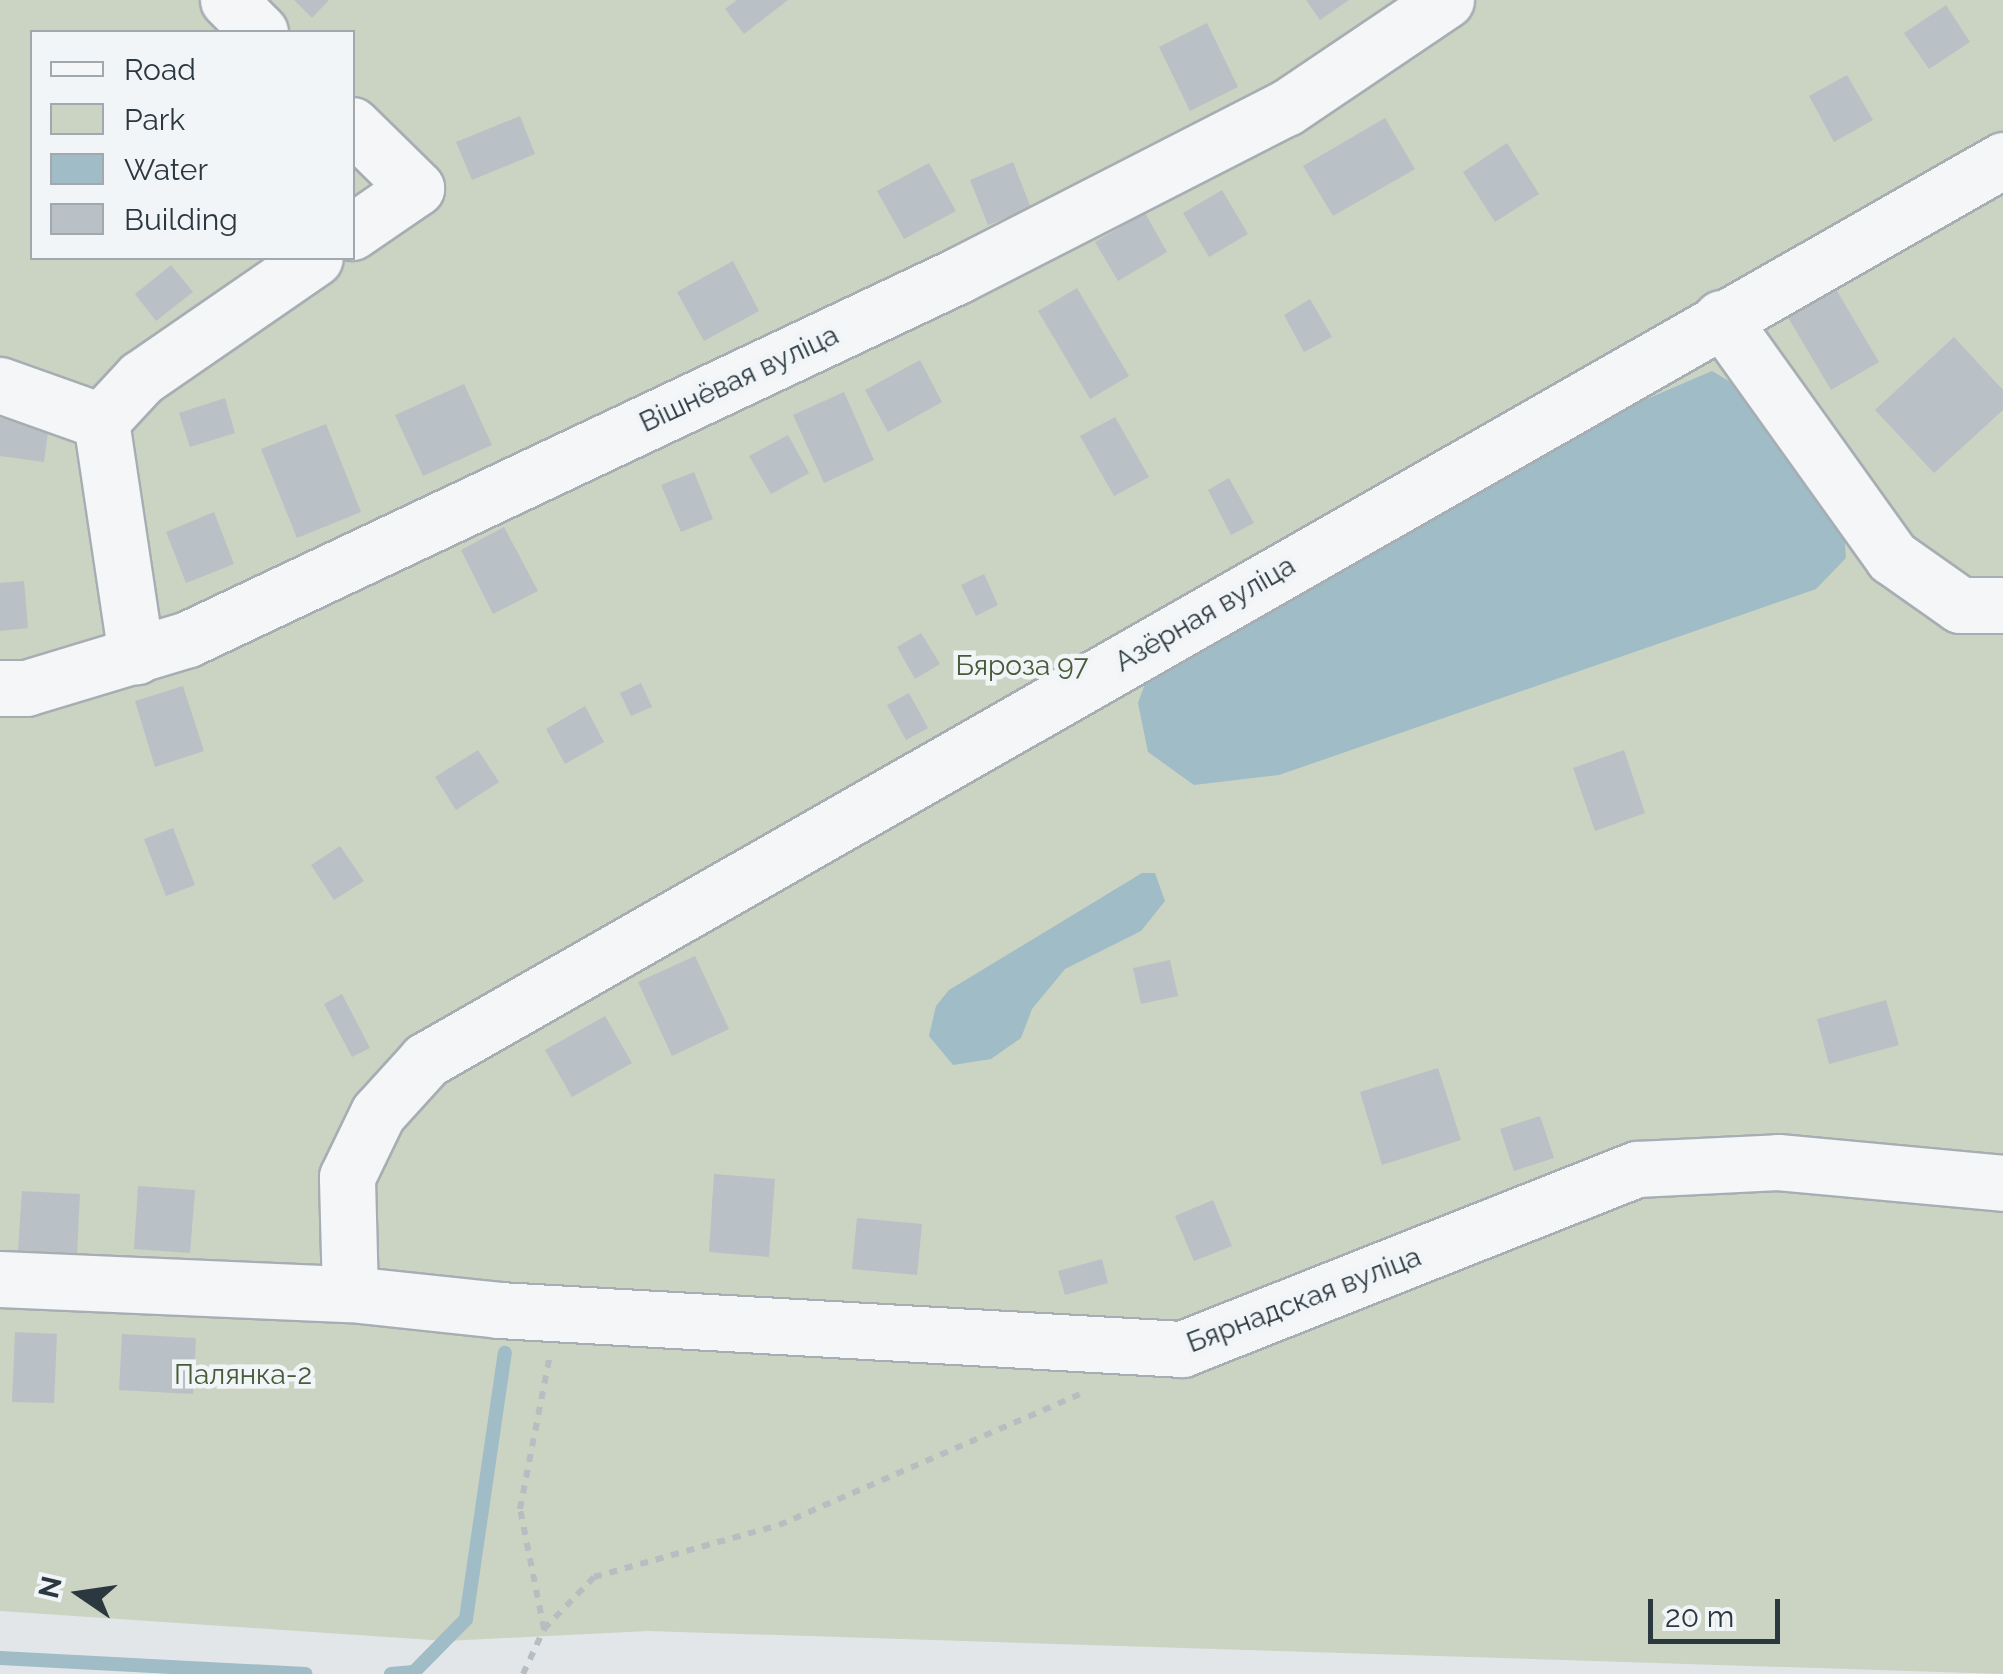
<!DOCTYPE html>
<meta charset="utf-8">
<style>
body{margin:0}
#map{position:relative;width:2003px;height:1674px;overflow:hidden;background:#e2e6e9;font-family:Raleway,sans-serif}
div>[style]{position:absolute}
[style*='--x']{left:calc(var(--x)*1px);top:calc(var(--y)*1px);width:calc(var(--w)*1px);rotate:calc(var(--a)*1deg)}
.green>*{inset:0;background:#cbd3c3}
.water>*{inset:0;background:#9fbcc7}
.stream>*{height:14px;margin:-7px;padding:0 7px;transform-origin:7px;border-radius:7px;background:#9fbcc7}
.building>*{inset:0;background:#b9c1c6}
.path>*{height:6px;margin-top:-3px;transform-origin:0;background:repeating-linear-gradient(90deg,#b8bdc1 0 8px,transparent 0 16px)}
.roads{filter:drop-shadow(2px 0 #a7aeb3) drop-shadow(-2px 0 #a7aeb3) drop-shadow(0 2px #a7aeb3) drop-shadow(0 -2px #a7aeb3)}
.minor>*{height:55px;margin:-27.5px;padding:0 27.5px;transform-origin:27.5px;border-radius:27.5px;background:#f4f6f8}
span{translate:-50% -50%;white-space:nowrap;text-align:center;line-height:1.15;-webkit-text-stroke:9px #f1f5f7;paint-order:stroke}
.street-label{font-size:28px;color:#2b3840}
.park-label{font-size:28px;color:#475b39}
.legend{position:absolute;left:30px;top:30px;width:325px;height:230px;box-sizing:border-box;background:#f1f5f7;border:2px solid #a2a9ae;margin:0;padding:12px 18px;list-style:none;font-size:30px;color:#2b3840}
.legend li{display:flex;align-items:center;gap:20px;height:50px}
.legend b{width:50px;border:2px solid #a2a9ae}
.north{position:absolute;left:30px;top:1544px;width:100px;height:100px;-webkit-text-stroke:8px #f1f5f7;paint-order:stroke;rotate:283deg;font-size:28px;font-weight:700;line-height:40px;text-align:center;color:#2b3840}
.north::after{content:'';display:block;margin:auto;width:35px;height:45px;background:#2b3840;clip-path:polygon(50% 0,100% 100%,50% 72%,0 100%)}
.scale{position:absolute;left:1648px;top:1599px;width:132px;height:45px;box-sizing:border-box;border:5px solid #2b3840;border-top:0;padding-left:12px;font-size:30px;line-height:35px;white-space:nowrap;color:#2b3840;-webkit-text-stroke:8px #f1f5f7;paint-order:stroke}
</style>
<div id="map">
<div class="green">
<div style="clip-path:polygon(evenodd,0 0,2003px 0,2003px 1674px,648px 1631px,446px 1641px,0 1611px,0 0,32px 32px,352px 32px,352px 258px,32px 258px,32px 32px)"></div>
</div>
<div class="water">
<div style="clip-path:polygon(1712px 371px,1737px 386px,1843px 521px,1846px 558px,1816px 589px,1279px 775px,1194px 785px,1148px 752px,1138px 703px,1148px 676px,1619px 411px)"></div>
<div style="clip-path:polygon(1142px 873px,1155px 873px,1165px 901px,1141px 931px,1065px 969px,1032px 1009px,1021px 1038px,991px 1059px,953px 1065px,929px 1036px,936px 1006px,949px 990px)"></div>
</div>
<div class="stream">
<div style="--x:0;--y:1658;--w:306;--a:3"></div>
<div style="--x:391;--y:1674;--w:23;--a:-5"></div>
<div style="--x:414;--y:1672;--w:74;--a:-45.5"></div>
<div style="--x:466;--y:1619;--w:269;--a:-81.7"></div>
</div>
<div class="building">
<div style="clip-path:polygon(294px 0,329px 0,312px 18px)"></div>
<div style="clip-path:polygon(737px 0,788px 0,744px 34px,725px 9px)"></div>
<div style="clip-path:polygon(1306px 0,1349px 0,1320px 20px)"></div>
<div style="clip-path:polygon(1946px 5px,1970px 42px,1929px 69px,1904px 33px)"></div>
<div style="clip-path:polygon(1207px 23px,1238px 87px,1190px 111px,1159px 47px)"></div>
<div style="clip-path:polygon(1847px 75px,1873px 120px,1834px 142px,1809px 96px)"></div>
<div style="clip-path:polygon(520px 116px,535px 154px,472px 180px,456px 142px)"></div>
<div style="clip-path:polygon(1385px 118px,1415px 169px,1333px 216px,1303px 166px)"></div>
<div style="clip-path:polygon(1507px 143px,1539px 194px,1495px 222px,1463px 172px)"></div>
<div style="clip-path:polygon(1013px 162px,1031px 208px,988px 225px,970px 180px)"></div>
<div style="clip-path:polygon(929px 163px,956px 211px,904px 239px,877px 191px)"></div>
<div style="clip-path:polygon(1222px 190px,1248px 234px,1209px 257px,1183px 213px)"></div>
<div style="clip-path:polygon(1145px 213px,1167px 252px,1118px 281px,1095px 242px)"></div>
<div style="clip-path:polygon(733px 261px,759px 311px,704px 341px,677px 292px)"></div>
<div style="clip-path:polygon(171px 265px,193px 292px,156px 321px,135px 294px)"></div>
<div style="clip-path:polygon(1834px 286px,1879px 362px,1831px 390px,1786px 314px)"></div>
<div style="clip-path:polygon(1077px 288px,1129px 376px,1090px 399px,1038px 311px)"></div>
<div style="clip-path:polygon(1310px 299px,1332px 337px,1304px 352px,1284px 315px)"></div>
<div style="clip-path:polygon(1954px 337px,2003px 390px,2003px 410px,1934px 473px,1875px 410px)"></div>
<div style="clip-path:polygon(920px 360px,942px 402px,888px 432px,865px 390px)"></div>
<div style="clip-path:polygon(464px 384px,492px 445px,423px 476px,395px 415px)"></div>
<div style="clip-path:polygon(844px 392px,874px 460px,824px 483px,793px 415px)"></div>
<div style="clip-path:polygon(225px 398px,235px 433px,190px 447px,179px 413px)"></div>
<div style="clip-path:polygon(1115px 417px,1149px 477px,1114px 496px,1080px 436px)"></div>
<div style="clip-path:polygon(0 418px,49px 425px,44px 462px,0 456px)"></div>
<div style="clip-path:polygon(326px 424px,361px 512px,297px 538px,261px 449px)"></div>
<div style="clip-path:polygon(788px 435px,809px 473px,771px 494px,749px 456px)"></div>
<div style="clip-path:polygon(694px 472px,713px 519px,681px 532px,661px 485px)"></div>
<div style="clip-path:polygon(1229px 478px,1254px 523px,1231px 535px,1208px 490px)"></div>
<div style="clip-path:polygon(214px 512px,234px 564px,186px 583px,166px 532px)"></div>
<div style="clip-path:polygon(504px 527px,538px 591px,493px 614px,461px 550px)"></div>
<div style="clip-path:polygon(984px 574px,998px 605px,976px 616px,961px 585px)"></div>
<div style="clip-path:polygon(24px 581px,28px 628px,0 631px,0 583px)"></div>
<div style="clip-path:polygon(921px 633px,940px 664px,915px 679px,897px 647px)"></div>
<div style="clip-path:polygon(641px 683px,652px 707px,631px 716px,620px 693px)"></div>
<div style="clip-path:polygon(183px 686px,204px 751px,155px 767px,135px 701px)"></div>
<div style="clip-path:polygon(909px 693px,928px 728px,906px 740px,887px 705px)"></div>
<div style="clip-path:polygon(585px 706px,604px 742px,565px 764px,546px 729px)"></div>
<div style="clip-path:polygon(478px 750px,499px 782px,456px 810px,435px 777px)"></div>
<div style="clip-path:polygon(1624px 750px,1645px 813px,1595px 831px,1573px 768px)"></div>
<div style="clip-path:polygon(173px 828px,195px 885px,166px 896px,144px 839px)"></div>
<div style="clip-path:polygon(340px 846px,364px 881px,334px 900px,311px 865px)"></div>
<div style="clip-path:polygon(695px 956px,729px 1029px,672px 1056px,638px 982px)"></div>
<div style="clip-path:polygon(1170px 960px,1178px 996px,1141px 1004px,1133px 968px)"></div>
<div style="clip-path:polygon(342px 994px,370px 1048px,352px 1057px,324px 1004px)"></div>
<div style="clip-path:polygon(1886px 1000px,1899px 1045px,1829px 1064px,1817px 1019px)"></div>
<div style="clip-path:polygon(605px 1016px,632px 1063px,572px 1097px,545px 1050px)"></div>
<div style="clip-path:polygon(1438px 1068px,1461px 1140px,1382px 1165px,1360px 1092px)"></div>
<div style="clip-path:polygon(1540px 1116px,1554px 1158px,1514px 1171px,1500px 1129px)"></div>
<div style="clip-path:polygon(714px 1174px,775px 1179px,769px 1257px,709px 1252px)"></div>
<div style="clip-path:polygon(138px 1186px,195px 1190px,190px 1253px,134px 1249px)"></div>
<div style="clip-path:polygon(22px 1191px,80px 1194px,77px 1254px,18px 1251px)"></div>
<div style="clip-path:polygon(1213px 1200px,1232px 1246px,1194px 1261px,1175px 1216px)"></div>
<div style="clip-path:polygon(857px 1218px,922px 1224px,917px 1275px,852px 1269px)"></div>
<div style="clip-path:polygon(1102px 1259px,1108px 1283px,1065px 1295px,1058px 1271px)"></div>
<div style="clip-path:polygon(15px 1332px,57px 1334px,54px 1403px,12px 1402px)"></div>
<div style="clip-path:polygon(122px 1334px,196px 1338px,193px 1394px,119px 1390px)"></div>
</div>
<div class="path">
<div style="--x:544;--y:1629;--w:72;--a:-46.1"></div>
<div style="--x:594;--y:1577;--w:192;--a:-15.7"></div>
<div style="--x:779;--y:1525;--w:328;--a:-23.5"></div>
<div style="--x:523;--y:1674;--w:50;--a:-65"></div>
<div style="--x:544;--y:1629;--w:122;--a:-101.3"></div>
<div style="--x:520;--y:1509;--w:152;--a:-79"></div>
</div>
<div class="roads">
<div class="minor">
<div style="--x:228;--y:0;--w:45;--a:45"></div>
<div style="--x:352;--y:125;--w:90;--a:44.5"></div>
<div style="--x:416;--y:188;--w:78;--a:145.5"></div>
<div style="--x:1721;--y:318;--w:294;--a:54.4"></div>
<div style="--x:1892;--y:557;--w:83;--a:35.2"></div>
<div style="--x:1960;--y:605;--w:43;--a:0"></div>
<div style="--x:0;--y:385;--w:107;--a:19.6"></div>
<div style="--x:101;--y:421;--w:238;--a:81.5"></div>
<div style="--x:101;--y:421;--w:59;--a:-47.1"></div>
<div style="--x:141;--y:378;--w:211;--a:-34.6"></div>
<div style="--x:0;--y:688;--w:26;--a:0"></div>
<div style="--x:26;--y:688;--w:169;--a:-16.8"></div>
<div style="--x:188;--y:639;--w:853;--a:-25.27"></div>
<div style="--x:959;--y:275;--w:367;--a:-27.1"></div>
<div style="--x:1286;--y:108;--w:193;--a:-34"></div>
<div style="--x:0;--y:1279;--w:350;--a:2.5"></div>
<div style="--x:350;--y:1294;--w:150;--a:6.1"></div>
<div style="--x:499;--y:1310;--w:684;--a:3.27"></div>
<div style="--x:1182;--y:1349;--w:489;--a:-21.6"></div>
<div style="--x:1637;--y:1169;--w:141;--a:-2.8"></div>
<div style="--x:1778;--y:1162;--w:226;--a:5.3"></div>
<div style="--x:350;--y:1294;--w:117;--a:-91.5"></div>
<div style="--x:347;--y:1177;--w:71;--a:-64.2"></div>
<div style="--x:378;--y:1113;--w:72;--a:-47.8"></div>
<div style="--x:426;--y:1060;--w:1816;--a:-29.71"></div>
</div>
</div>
<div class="street-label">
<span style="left:739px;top:379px;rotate:-25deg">Вішнёвая вуліца</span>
<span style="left:1205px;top:614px;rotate:-30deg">Азёрная вуліца</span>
<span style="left:1304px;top:1300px;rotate:-21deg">Бярнадская вуліца</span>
</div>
<div class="park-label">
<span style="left:1022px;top:666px">Бяроза 97</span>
<span style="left:243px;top:1375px">Палянка-2</span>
</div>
<ul class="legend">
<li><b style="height:12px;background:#f4f6f8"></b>Road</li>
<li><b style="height:28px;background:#cbd3c3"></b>Park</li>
<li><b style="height:28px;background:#9fbcc7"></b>Water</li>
<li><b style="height:28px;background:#b9c1c6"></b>Building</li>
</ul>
<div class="north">N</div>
<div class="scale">20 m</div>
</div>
